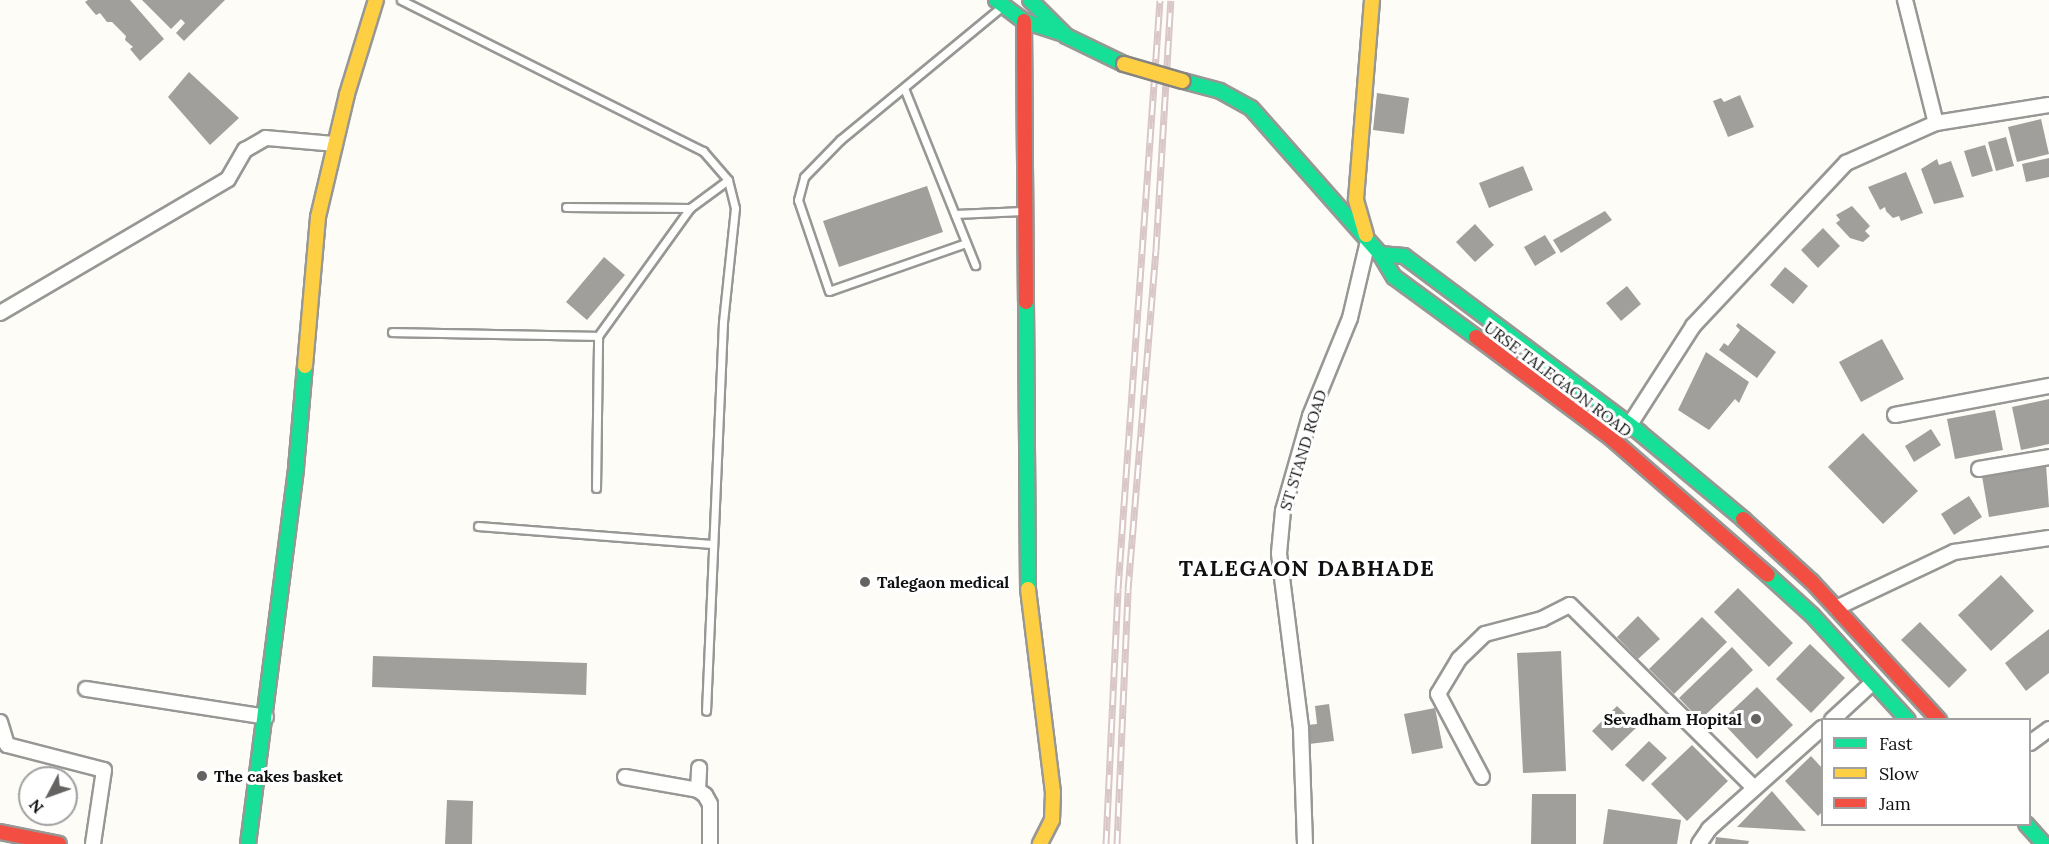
<!DOCTYPE html>
<style>
body{margin:0}
#map{position:relative;width:2049px;height:844px;overflow:hidden;background:#fdfcf7;font-family:Lora,serif}
div>[style]{position:absolute}
[style*='--x']{left:calc(var(--x)*1px);top:calc(var(--y)*1px);width:calc(var(--w)*1px);rotate:calc(var(--a)*1deg)}
.building>*{inset:0;background:#a19f9c}
.roads{filter:drop-shadow(2px 0 #979795) drop-shadow(-2px 0 #979795) drop-shadow(0 2px #979795) drop-shadow(0 -2px #979795)}
.lane>*{height:7px;margin:-3.5px;padding:0 3.5px;transform-origin:3.5px;border-radius:3.5px;background:#fffffe}
.street>*{height:14px;margin:-7px;padding:0 7px;transform-origin:7px;border-radius:7px;background:#fffffe}
.fast>*{height:14px;margin:-7px;padding:0 7px;transform-origin:7px;border-radius:7px;background:#16e098}
.slow>*{height:14px;margin:-7px;padding:0 7px;transform-origin:7px;border-radius:7px;background:#ffcf43}
.jam>*{height:14px;margin:-7px;padding:0 7px;transform-origin:7px;border-radius:7px;background:#f24e42}
.rail>*{height:7px;margin-top:-3.5px;transform-origin:0;background:repeating-linear-gradient(90deg,#fff 0 14px,#d9c6c7 0 28px);box-sizing:border-box;border-block:2px solid #d9c6c7}
.bridges{filter:drop-shadow(2px 0 #858482) drop-shadow(-2px 0 #858482) drop-shadow(0 2px #858482) drop-shadow(0 -2px #858482)}
.slow-bridge>*{height:14px;margin:-7px;padding:0 7px;transform-origin:7px;border-radius:7px;background:#ffcf43}
.dots>*{width:16px;height:16px;translate:-50% -50%;box-sizing:border-box;border:3px solid #fff;border-radius:50%}
span{translate:-50% -50%;white-space:nowrap;text-align:center;line-height:1.15;-webkit-text-stroke:6px #fff;paint-order:stroke}
.street-label{font-size:16px;color:#111}
.poi-label{font-size:16px;color:#111;font-weight:700}
.left{translate:0 -50%;text-align:left}
.right{translate:-100% -50%;text-align:right}
.district-label{font-size:22px;color:#111;font-weight:700;letter-spacing:1.5px}
.legend{position:absolute;left:1821px;top:718px;width:210px;height:108px;box-sizing:border-box;background:#fff;border:2px solid #a0a0a0;margin:0;padding:8px 10px;list-style:none;font-size:18px;color:#111}
.legend li{display:flex;align-items:center;gap:12px;height:30px}
.legend b{width:30px;border:2px solid #a0a0a0}
.north{position:absolute;left:18px;top:766px;width:60px;height:60px;box-sizing:border-box;background:#fff;border:2px solid #a0a0a0;border-radius:50%;rotate:229deg;font-size:16px;font-weight:700;line-height:24px;text-align:center;color:#111}
.north::after{content:'';display:block;margin:auto;width:21px;height:27px;background:#646362;clip-path:polygon(50% 0,100% 100%,50% 72%,0 100%)}
</style>
<div id="map">
<div class="building">
<div style="clip-path:polygon(88px 0,130px 0,164px 39px,140px 61px,130px 49px,133px 47px,125px 40px,126px 36px,112px 22px,107px 22px,100px 13px,96px 15px,85px 2px)"></div>
<div style="clip-path:polygon(142px 0,225px 0,184px 41px,176px 33px,185px 23px,181px 19px,171px 29px)"></div>
<div style="clip-path:polygon(189px 72px,239px 118px,210px 145px,168px 97px)"></div>
<div style="clip-path:polygon(1377px 93px,1409px 98px,1404px 134px,1373px 130px)"></div>
<div style="clip-path:polygon(1740px 95px,1754px 127px,1728px 137px,1713px 101px,1721px 98px,1724px 102px)"></div>
<div style="clip-path:polygon(2041px 119px,2049px 154px,2017px 162px,2008px 127px)"></div>
<div style="clip-path:polygon(2006px 137px,2014px 166px,1996px 171px,1988px 142px)"></div>
<div style="clip-path:polygon(1985px 145px,1993px 171px,1972px 177px,1964px 151px)"></div>
<div style="clip-path:polygon(2049px 158px,2049px 177px,2026px 182px,2022px 164px)"></div>
<div style="clip-path:polygon(1937px 159px,1939px 165px,1951px 161px,1964px 197px,1934px 204px,1921px 169px)"></div>
<div style="clip-path:polygon(1523px 166px,1533px 190px,1489px 208px,1479px 183px)"></div>
<div style="clip-path:polygon(1906px 172px,1923px 213px,1901px 221px,1899px 216px,1893px 218px,1886px 211px,1885px 207px,1880px 210px,1868px 187px)"></div>
<div style="clip-path:polygon(927px 186px,943px 232px,839px 267px,823px 221px)"></div>
<div style="clip-path:polygon(1852px 206px,1870px 226px,1865px 231px,1870px 236px,1863px 242px,1850px 238px,1836px 223px,1840px 220px,1836px 215px)"></div>
<div style="clip-path:polygon(1605px 211px,1612px 220px,1561px 253px,1553px 240px)"></div>
<div style="clip-path:polygon(1475px 224px,1494px 245px,1475px 262px,1456px 242px)"></div>
<div style="clip-path:polygon(1823px 228px,1840px 246px,1818px 268px,1801px 250px)"></div>
<div style="clip-path:polygon(1545px 235px,1556px 253px,1535px 266px,1524px 247px)"></div>
<div style="clip-path:polygon(604px 257px,625px 275px,587px 320px,566px 302px)"></div>
<div style="clip-path:polygon(1785px 267px,1808px 286px,1793px 304px,1770px 285px)"></div>
<div style="clip-path:polygon(1627px 286px,1641px 304px,1621px 321px,1606px 303px)"></div>
<div style="clip-path:polygon(1738px 323px,1776px 352px,1757px 378px,1719px 350px,1724px 343px,1728px 346px,1740px 330px,1736px 326px)"></div>
<div style="clip-path:polygon(1882px 339px,1904px 379px,1861px 402px,1839px 362px)"></div>
<div style="clip-path:polygon(1706px 352px,1749px 382px,1739px 403px,1735px 399px,1709px 430px,1678px 410px)"></div>
<div style="clip-path:polygon(2049px 399px,2049px 444px,2021px 450px,2012px 407px)"></div>
<div style="clip-path:polygon(1995px 410px,2003px 450px,1955px 459px,1947px 419px)"></div>
<div style="clip-path:polygon(1931px 429px,1941px 445px,1914px 462px,1905px 446px)"></div>
<div style="clip-path:polygon(1863px 433px,1918px 491px,1883px 524px,1828px 467px)"></div>
<div style="clip-path:polygon(2046px 465px,2049px 507px,1989px 517px,1982px 476px)"></div>
<div style="clip-path:polygon(1969px 496px,1982px 517px,1954px 535px,1941px 514px)"></div>
<div style="clip-path:polygon(2001px 575px,2034px 611px,1991px 651px,1958px 615px)"></div>
<div style="clip-path:polygon(1738px 588px,1793px 643px,1769px 667px,1714px 612px)"></div>
<div style="clip-path:polygon(1638px 616px,1660px 639px,1638px 659px,1617px 637px)"></div>
<div style="clip-path:polygon(1702px 617px,1727px 642px,1674px 694px,1649px 669px)"></div>
<div style="clip-path:polygon(1920px 622px,1967px 670px,1949px 688px,1901px 640px)"></div>
<div style="clip-path:polygon(2049px 629px,2049px 673px,2026px 691px,2005px 663px)"></div>
<div style="clip-path:polygon(1810px 644px,1845px 678px,1811px 713px,1776px 679px)"></div>
<div style="clip-path:polygon(1732px 647px,1753px 670px,1700px 720px,1679px 698px)"></div>
<div style="clip-path:polygon(1561px 651px,1566px 771px,1523px 773px,1517px 653px)"></div>
<div style="clip-path:polygon(373px 656px,587px 663px,586px 695px,372px 687px)"></div>
<div style="clip-path:polygon(1757px 687px,1793px 725px,1757px 759px,1721px 721px)"></div>
<div style="clip-path:polygon(1329px 704px,1334px 741px,1309px 744px,1307px 725px,1317px 724px,1315px 706px)"></div>
<div style="clip-path:polygon(1617px 706px,1638px 726px,1612px 751px,1592px 731px)"></div>
<div style="clip-path:polygon(1435px 708px,1443px 748px,1412px 754px,1404px 714px)"></div>
<div style="clip-path:polygon(1649px 741px,1667px 758px,1643px 782px,1625px 765px)"></div>
<div style="clip-path:polygon(1692px 745px,1728px 781px,1687px 821px,1651px 784px)"></div>
<div style="clip-path:polygon(1811px 756px,1822px 768px,1822px 812px,1818px 816px,1785px 781px)"></div>
<div style="clip-path:polygon(1772px 791px,1806px 831px,1737px 827px)"></div>
<div style="clip-path:polygon(1532px 794px,1576px 794px,1576px 844px,1531px 844px)"></div>
<div style="clip-path:polygon(447px 800px,473px 801px,472px 844px,445px 844px)"></div>
<div style="clip-path:polygon(1608px 809px,1681px 820px,1677px 844px,1603px 844px)"></div>
<div style="clip-path:polygon(1716px 837px,1749px 841px,1748px 844px,1715px 844px)"></div>
</div>
<div class="roads">
<div class="lane">
<div style="--x:401;--y:0;--w:338;--a:26.6"></div>
<div style="--x:703;--y:151;--w:38;--a:49"></div>
<div style="--x:728;--y:180;--w:29;--a:76"></div>
<div style="--x:735;--y:208;--w:115;--a:96"></div>
<div style="--x:723;--y:322;--w:389;--a:92.5"></div>
<div style="--x:904;--y:88;--w:191;--a:68.1"></div>
<div style="--x:566;--y:207;--w:124;--a:0.5"></div>
<div style="--x:955;--y:214;--w:68;--a:-2.5"></div>
<div style="--x:966;--y:243;--w:145;--a:160.7"></div>
<div style="--x:829;--y:291;--w:96;--a:-108.8"></div>
<div style="--x:798;--y:200;--w:24;--a:-75"></div>
<div style="--x:804;--y:177;--w:52;--a:-45.8"></div>
<div style="--x:840;--y:140;--w:206;--a:-39.5"></div>
<div style="--x:392;--y:332;--w:206;--a:1.1"></div>
<div style="--x:596;--y:488;--w:152;--a:-89.2"></div>
<div style="--x:598;--y:336;--w:158;--a:-54.3"></div>
<div style="--x:690;--y:208;--w:47;--a:-36.4"></div>
<div style="--x:478;--y:526;--w:234;--a:4.4"></div>
</div>
<div class="street">
<div style="--x:1905;--y:0;--w:127;--a:75.9"></div>
<div style="--x:0;--y:313;--w:264;--a:-30.4"></div>
<div style="--x:228;--y:179;--w:34;--a:-60"></div>
<div style="--x:245;--y:150;--w:24;--a:-30"></div>
<div style="--x:266;--y:138;--w:69;--a:5"></div>
<div style="--x:1895;--y:415;--w:157;--a:-10.7"></div>
<div style="--x:1627;--y:429;--w:122;--a:-57.3"></div>
<div style="--x:1693;--y:326;--w:224;--a:-46.8"></div>
<div style="--x:1846;--y:163;--w:98;--a:-24"></div>
<div style="--x:1936;--y:123;--w:114;--a:-9.1"></div>
<div style="--x:1979;--y:469;--w:71;--a:-9.7"></div>
<div style="--x:1836;--y:608;--w:131;--a:-25.4"></div>
<div style="--x:1954;--y:552;--w:96;--a:-8.4"></div>
<div style="--x:86;--y:689;--w:182;--a:8.8"></div>
<div style="--x:1832;--y:720;--w:53;--a:-42.7"></div>
<div style="--x:0;--y:722;--w:24;--a:73"></div>
<div style="--x:7;--y:745;--w:100;--a:14.5"></div>
<div style="--x:104;--y:770;--w:75;--a:98.5"></div>
<div style="--x:2030;--y:743;--w:24;--a:-36"></div>
<div style="--x:625;--y:777;--w:74;--a:10.1"></div>
<div style="--x:698;--y:790;--w:9;--a:36"></div>
<div style="--x:705;--y:795;--w:10;--a:61"></div>
<div style="--x:710;--y:804;--w:40;--a:90"></div>
<div style="--x:1482;--y:777;--w:94;--a:-117.9"></div>
<div style="--x:1438;--y:694;--w:41;--a:-59"></div>
<div style="--x:1459;--y:659;--w:36;--a:-44"></div>
<div style="--x:1485;--y:634;--w:59;--a:-14.7"></div>
<div style="--x:1542;--y:619;--w:31;--a:-27"></div>
<div style="--x:1570;--y:605;--w:260;--a:44.8"></div>
<div style="--x:698;--y:790;--w:22;--a:-87"></div>
<div style="--x:1305;--y:844;--w:116;--a:-92"></div>
<div style="--x:1301;--y:728;--w:176;--a:-97.2"></div>
<div style="--x:1279;--y:553;--w:42;--a:-84.6"></div>
<div style="--x:1283;--y:511;--w:99;--a:-74.1"></div>
<div style="--x:1310;--y:416;--w:106;--a:-67.8"></div>
<div style="--x:1350;--y:318;--w:79;--a:-76.8"></div>
<div style="--x:1699;--y:844;--w:18;--a:-56"></div>
<div style="--x:1709;--y:829;--w:152;--a:-41.8"></div>
</div>
<div class="fast">
<div style="--x:996;--y:0;--w:35;--a:37"></div>
<div style="--x:1024;--y:21;--w:38;--a:18"></div>
<div style="--x:1030;--y:0;--w:51;--a:45"></div>
<div style="--x:1066;--y:36;--w:64;--a:25.8"></div>
<div style="--x:1183;--y:81;--w:38;--a:15"></div>
<div style="--x:1220;--y:91;--w:35;--a:29"></div>
<div style="--x:1251;--y:108;--w:195;--a:48.5"></div>
<div style="--x:1380;--y:254;--w:27;--a:59"></div>
<div style="--x:1394;--y:277;--w:102;--a:36.2"></div>
<div style="--x:1380;--y:254;--w:24;--a:5"></div>
<div style="--x:1404;--y:256;--w:294;--a:36.8"></div>
<div style="--x:1639;--y:432;--w:136;--a:39.9"></div>
<div style="--x:1026;--y:302;--w:287;--a:89.6"></div>
<div style="--x:1768;--y:575;--w:59;--a:42.3"></div>
<div style="--x:1812;--y:615;--w:142;--a:47.6"></div>
<div style="--x:2026;--y:824;--w:27;--a:48"></div>
<div style="--x:248;--y:844;--w:379;--a:-82.7"></div>
<div style="--x:296;--y:468;--w:102;--a:-85"></div>
</div>
<div class="slow">
<div style="--x:1366;--y:235;--w:37;--a:-106"></div>
<div style="--x:1356;--y:199;--w:200;--a:-85.4"></div>
<div style="--x:305;--y:366;--w:150;--a:-85"></div>
<div style="--x:318;--y:217;--w:126;--a:-76.7"></div>
<div style="--x:347;--y:94;--w:98;--a:-72.9"></div>
<div style="--x:1028;--y:589;--w:205;--a:83"></div>
<div style="--x:1053;--y:792;--w:28;--a:92"></div>
<div style="--x:1052;--y:820;--w:27;--a:117"></div>
</div>
<div class="jam">
<div style="--x:1024;--y:21;--w:281;--a:89.6"></div>
<div style="--x:1476;--y:337;--w:169;--a:36.8"></div>
<div style="--x:1611;--y:438;--w:208;--a:41.1"></div>
<div style="--x:1743;--y:519;--w:93;--a:42.4"></div>
<div style="--x:1812;--y:582;--w:188;--a:47.4"></div>
<div style="--x:0;--y:832;--w:60;--a:11.5"></div>
</div>
</div>
<div class="rail">
<div style="--x:1106;--y:844;--w:255;--a:-87.3"></div>
<div style="--x:1118;--y:589;--w:590;--a:-85.92"></div>
<div style="--x:1117;--y:844;--w:254;--a:-87.5"></div>
<div style="--x:1128;--y:590;--w:341;--a:-85.3"></div>
<div style="--x:1156;--y:250;--w:250;--a:-86.6"></div>
</div>
<div class="bridges">
<div class="slow-bridge">
<div style="--x:1124;--y:64;--w:61;--a:16.1"></div>
</div>
</div>
<div class="dots">
<div style="left:865px;top:582px;background:#646362"></div>
<div style="left:1756px;top:719px;background:#646362"></div>
<div style="left:202px;top:776px;background:#646362"></div>
</div>
<div class="street-label">
<span style="left:1558px;top:379px;rotate:37deg">URSE TALEGAON ROAD</span>
<span style="left:1303px;top:450px;rotate:-73deg">ST STAND ROAD</span>
</div>
<div class="poi-label">
<span class="left" style="left:877px;top:582px">Talegaon medical</span>
<span class="right" style="left:1742px;top:719px">Sevadham Hopital</span>
<span class="left" style="left:214px;top:776px">The cakes basket</span>
</div>
<div class="district-label">
<span style="left:1307px;top:569px">TALEGAON DABHADE</span>
</div>
<ul class="legend">
<li><b style="height:8px;background:#16e098"></b>Fast</li>
<li><b style="height:8px;background:#ffcf43"></b>Slow</li>
<li><b style="height:8px;background:#f24e42"></b>Jam</li>
</ul>
<div class="north">N</div>
</div>
